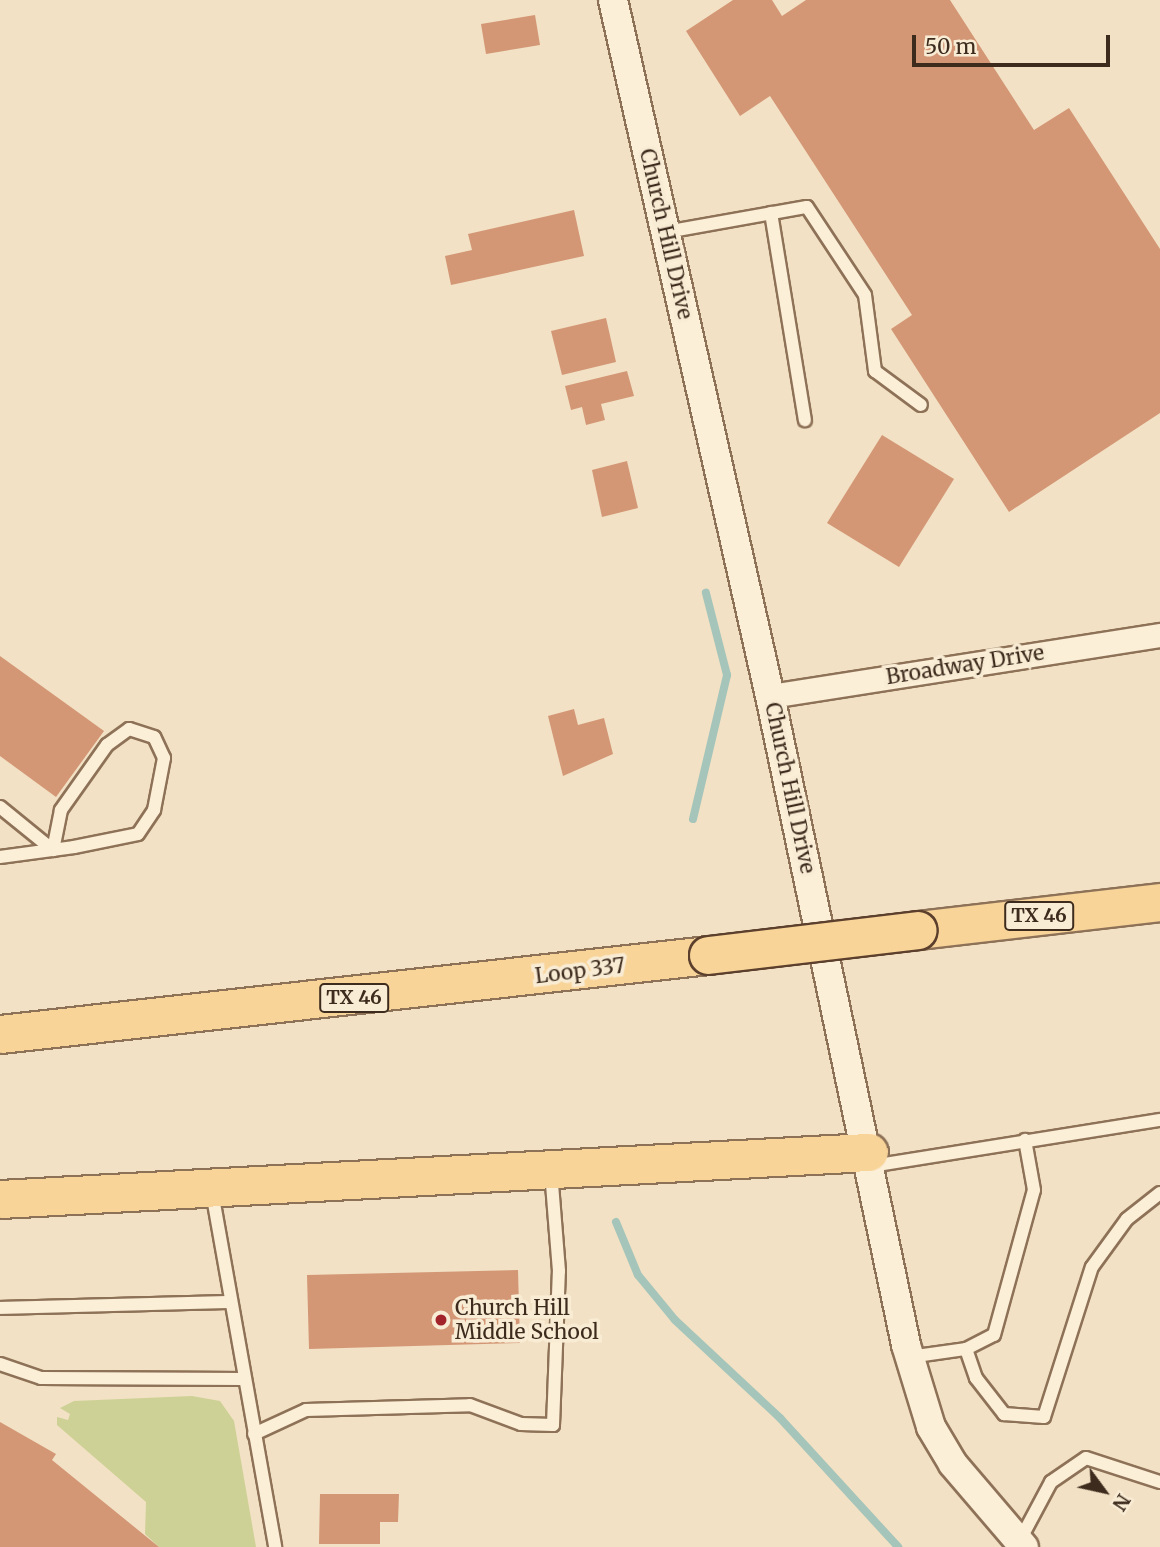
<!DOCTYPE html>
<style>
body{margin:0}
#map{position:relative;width:1160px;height:1547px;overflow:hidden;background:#f2e1c4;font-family:Merriweather,serif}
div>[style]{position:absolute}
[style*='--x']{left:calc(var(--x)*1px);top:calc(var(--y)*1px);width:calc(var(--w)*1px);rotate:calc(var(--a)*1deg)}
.green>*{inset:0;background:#ced196}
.stream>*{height:8px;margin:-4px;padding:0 4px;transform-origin:4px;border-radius:4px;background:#a6c5ba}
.building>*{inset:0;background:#d39776}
.roads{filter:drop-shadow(2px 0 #8e7258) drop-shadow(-2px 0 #8e7258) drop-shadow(0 2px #8e7258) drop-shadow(0 -2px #8e7258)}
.service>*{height:12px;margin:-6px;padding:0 6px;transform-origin:6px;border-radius:6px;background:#fcefd8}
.minor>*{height:23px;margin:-11.5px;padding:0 11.5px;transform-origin:11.5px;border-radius:11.5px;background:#fcefd8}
.tertiary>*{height:28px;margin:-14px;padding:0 14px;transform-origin:14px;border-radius:14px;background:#fcefd8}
.primary>*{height:37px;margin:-18.5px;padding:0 18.5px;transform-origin:18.5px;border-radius:18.5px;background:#f8d499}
.bridges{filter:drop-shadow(2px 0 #5c402d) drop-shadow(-2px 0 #5c402d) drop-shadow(0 2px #5c402d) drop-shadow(0 -2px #5c402d)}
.primary-bridge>*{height:37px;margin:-18.5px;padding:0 18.5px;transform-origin:18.5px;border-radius:18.5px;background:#f8d499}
.dots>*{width:19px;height:19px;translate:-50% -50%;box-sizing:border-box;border:4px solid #f9ecd4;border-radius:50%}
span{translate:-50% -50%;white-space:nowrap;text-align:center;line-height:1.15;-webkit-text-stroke:7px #f9ecd4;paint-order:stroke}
.shield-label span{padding:2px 5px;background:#f9ecd4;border:2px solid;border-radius:5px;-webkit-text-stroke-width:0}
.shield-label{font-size:19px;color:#3d2b1d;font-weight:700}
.street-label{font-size:21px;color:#3d2b1d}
.poi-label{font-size:21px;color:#3d2b1d}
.left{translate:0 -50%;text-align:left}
.north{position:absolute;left:1069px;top:1456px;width:70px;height:70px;-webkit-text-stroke:5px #f9ecd4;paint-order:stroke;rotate:123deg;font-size:19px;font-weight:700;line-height:28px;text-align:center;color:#3d2b1d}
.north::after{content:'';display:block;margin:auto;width:24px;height:32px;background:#3d2b1d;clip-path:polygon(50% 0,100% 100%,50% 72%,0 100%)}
.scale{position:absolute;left:912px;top:35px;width:198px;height:32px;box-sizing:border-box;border:4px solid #3d2b1d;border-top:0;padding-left:9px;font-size:21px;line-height:24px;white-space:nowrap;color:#3d2b1d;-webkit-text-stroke:5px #f9ecd4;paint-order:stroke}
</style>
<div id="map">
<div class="green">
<div style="clip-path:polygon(192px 1396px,220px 1401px,234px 1421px,256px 1547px,159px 1547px,145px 1534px,146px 1502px,57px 1425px,57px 1417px,68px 1420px,70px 1414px,60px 1408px,74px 1401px)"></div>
</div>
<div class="stream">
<div style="--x:693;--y:819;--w:148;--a:-76.7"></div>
<div style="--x:727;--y:675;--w:85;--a:-104.4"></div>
<div style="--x:616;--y:1222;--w:57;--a:67.5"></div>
<div style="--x:638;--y:1275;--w:58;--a:50.6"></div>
<div style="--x:675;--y:1320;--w:144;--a:43"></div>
<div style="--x:780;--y:1418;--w:175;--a:47.5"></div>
</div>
<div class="building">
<div style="clip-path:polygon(733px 0,772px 0,782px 16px,806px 0,950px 0,1034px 130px,1069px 108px,1160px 249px,1160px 413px,1009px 512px,891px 329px,912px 315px,770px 96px,740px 116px,686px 31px)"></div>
<div style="clip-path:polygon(535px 15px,540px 45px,486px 54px,481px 24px)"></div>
<div style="clip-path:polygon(574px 210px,584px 256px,451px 285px,445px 256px,472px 250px,468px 234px)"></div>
<div style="clip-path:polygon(606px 318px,616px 362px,562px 375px,551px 331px)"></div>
<div style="clip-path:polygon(627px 371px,634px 396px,601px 404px,605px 420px,586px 425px,582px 407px,571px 410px,565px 386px)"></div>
<div style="clip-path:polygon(882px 435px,954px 479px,899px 567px,827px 523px)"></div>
<div style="clip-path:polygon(627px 461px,638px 508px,602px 517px,592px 470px)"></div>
<div style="clip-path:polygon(0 656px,104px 731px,56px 797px,0 756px)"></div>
<div style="clip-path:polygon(574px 709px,578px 725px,604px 718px,613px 754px,563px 776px,548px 716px)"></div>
<div style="clip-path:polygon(518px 1270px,520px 1343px,309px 1349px,307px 1275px)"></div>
<div style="clip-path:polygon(0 1422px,56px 1454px,52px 1460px,159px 1547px,0 1547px)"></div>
<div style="clip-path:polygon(320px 1494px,399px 1494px,398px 1522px,380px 1522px,380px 1544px,319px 1544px)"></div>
</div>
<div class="roads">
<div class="service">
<div style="--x:771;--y:213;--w:210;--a:80.7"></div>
<div style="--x:666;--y:232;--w:143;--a:-10.1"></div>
<div style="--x:807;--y:207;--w:105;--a:56.6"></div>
<div style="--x:865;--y:295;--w:77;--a:82.5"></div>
<div style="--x:875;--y:371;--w:57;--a:36.5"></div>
<div style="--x:0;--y:807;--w:68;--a:39.1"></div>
<div style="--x:0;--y:857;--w:75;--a:-7.7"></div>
<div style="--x:74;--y:847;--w:65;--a:-11.5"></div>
<div style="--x:138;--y:834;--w:29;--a:-56"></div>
<div style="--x:154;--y:810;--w:53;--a:-79.1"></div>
<div style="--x:164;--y:758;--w:23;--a:-115"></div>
<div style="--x:154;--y:737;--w:26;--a:-162"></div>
<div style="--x:129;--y:729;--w:27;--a:144"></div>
<div style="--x:107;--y:745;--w:80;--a:125.3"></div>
<div style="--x:61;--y:810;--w:41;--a:101.3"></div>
<div style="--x:872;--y:1166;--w:292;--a:-9.1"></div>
<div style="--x:212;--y:1192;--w:361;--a:79.9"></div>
<div style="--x:0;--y:1308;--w:231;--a:-1.5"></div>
<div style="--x:966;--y:1349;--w:31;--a:-27"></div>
<div style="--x:994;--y:1335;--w:150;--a:-74.6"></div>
<div style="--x:1034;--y:1190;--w:51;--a:-100.2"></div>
<div style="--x:909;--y:1357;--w:58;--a:-8"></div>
<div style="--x:966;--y:1349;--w:31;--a:71"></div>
<div style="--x:976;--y:1378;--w:46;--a:52.1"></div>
<div style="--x:1004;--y:1414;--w:40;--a:4.3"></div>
<div style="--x:1044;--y:1417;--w:157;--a:-72.3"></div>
<div style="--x:1092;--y:1267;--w:59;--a:-53.9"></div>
<div style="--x:1127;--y:1219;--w:42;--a:-38.2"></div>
<div style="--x:0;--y:1364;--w:43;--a:18.9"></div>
<div style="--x:41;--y:1378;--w:203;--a:0.3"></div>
<div style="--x:254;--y:1434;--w:57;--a:-24.8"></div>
<div style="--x:306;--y:1410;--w:164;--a:-1.7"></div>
<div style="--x:470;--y:1405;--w:54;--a:20.4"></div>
<div style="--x:521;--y:1424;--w:32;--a:2"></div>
<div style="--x:553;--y:1425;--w:154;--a:-87.8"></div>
<div style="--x:559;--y:1271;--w:100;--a:-94.6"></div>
<div style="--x:1019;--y:1542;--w:68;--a:-61.9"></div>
<div style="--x:1051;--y:1482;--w:42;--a:-34.4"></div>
<div style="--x:1086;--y:1458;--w:78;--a:18"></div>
</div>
<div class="minor">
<div style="--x:770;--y:696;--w:395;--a:-8.9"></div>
</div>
<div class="tertiary">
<div style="--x:613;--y:0;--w:713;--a:77.29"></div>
<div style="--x:770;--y:696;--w:663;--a:78.16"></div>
<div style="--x:906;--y:1345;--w:86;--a:73"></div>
<div style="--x:931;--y:1427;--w:43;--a:59.3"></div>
<div style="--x:953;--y:1464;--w:109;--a:49.5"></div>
</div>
<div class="primary">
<div style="--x:918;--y:930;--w:244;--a:-6.6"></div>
<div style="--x:0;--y:1034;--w:712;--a:-6.37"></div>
<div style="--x:0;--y:1199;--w:870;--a:-3.1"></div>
</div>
</div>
<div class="bridges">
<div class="primary-bridge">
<div style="--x:708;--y:955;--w:211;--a:-6.8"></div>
</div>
</div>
<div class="dots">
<div style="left:441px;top:1320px;background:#a3232b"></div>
</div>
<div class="shield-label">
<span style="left:1039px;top:916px">TX 46</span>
<span style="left:354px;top:998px">TX 46</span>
</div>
<div class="street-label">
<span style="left:666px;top:234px;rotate:77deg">Church Hill Drive</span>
<span style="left:965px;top:665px;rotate:-9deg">Broadway Drive</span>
<span style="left:790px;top:788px;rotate:78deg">Church Hill Drive</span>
<span style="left:580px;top:971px;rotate:-7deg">Loop 337</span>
</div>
<div class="poi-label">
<span class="left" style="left:455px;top:1320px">Church Hill<br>Middle School</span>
</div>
<div class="north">N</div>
<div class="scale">50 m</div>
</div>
